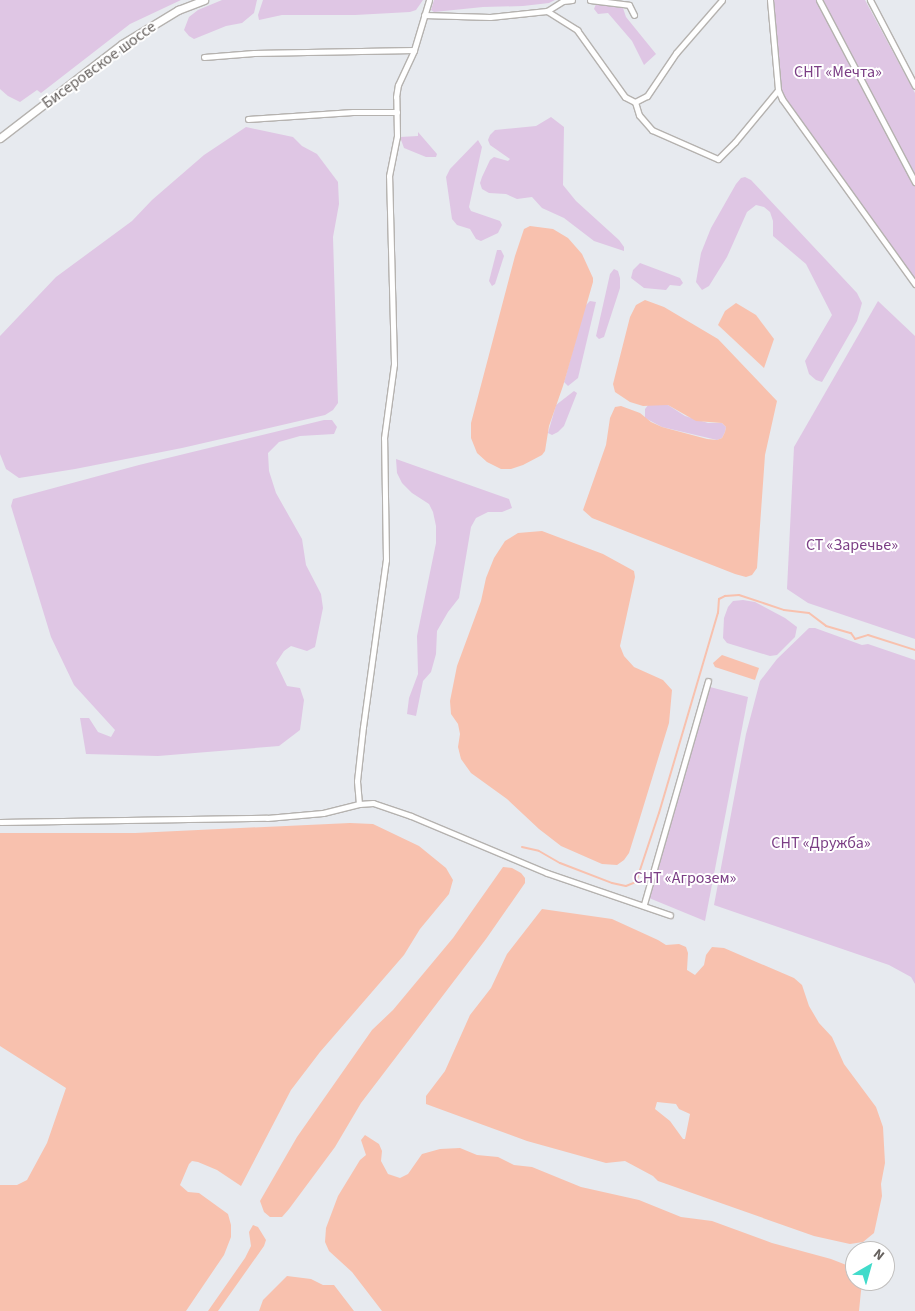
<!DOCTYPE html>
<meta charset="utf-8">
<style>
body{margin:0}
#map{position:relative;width:915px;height:1311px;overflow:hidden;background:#e7eaef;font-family:"Source Sans 3",sans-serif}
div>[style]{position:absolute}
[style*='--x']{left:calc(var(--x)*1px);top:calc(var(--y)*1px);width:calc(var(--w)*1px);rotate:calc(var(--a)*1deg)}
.green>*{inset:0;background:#dfc6e4}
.water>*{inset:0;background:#f8c1ae}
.stream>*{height:2px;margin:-1px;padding:0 1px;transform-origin:1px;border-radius:1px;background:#f8c1ae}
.roads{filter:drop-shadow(1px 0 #b5b2af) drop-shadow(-1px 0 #b5b2af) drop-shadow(0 1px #b5b2af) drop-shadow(0 -1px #b5b2af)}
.minor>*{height:5px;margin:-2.5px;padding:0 2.5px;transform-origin:2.5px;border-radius:2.5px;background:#fff}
.secondary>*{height:7px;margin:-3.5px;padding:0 3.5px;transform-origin:3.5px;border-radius:3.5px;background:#fff}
span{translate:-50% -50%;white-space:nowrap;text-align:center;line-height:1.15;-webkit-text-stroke:4px #fff;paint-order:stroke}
.street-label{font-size:16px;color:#66615e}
.park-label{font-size:16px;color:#7b3e85}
.north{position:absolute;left:845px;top:1241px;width:50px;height:50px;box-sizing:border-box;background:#fff;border:1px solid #c2c0bf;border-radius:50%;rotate:38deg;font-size:14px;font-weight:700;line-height:20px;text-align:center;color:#66615e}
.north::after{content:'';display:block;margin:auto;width:18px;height:22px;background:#41dbca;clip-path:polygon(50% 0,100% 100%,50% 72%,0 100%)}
</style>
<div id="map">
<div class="green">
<div style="clip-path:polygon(0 0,181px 0,130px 24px,41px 93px,37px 90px,20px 102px,8px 96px,0 89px)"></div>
<div style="clip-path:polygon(222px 0,257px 0,254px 13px,242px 23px,226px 26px,194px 39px,189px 36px,184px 30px,189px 17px,198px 10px)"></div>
<div style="clip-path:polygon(263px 0,423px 0,416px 10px,410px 12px,355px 15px,282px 15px,259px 20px,258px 15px)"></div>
<div style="clip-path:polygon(434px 0,555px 0,549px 3px,523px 6px,483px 7px,434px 12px,431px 10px)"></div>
<div style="clip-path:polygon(774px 0,865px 0,915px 93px,915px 281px,784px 97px,779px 79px)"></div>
<div style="clip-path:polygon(596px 4px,623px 8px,626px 17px,656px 54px,644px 65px,632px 41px,608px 13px,598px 14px,594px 9px)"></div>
<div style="clip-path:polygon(551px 117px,564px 127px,563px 185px,576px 201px,619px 240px,624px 247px,624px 251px,594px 241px,564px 218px,542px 208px,532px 197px,517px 199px,506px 194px,489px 193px,482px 189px,480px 183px,482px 177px,490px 160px,494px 157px,508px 161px,510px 159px,490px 145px,488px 140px,490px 135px,495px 130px,536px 126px)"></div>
<div style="clip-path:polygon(246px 127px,293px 137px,302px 146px,317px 154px,338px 182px,339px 204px,333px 237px,338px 403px,333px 410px,325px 415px,182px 448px,75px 469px,19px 478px,6px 469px,0 454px,0 336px,56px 277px,132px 221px,152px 200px,204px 155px)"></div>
<div style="clip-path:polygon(418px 132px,437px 154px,436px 157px,426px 157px,404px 148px,400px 137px,418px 136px)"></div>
<div style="clip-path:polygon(478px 140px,482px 147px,469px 207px,471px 211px,500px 221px,502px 225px,498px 233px,481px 241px,476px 239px,470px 229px,457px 225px,452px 219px,446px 177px,450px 169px)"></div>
<div style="clip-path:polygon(745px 177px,751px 180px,857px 293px,862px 303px,857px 321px,822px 382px,816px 380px,809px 374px,805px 361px,832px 315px,806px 264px,773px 236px,773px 221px,770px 212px,764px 207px,756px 205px,747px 212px,727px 257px,709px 286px,702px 290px,696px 282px,701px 253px,711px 228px,736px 184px,741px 178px)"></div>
<div style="clip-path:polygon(497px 250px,501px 250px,504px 256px,495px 284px,492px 286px,489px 281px)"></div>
<div style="clip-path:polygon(640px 263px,680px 278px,683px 283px,680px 286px,670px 285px,666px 290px,644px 288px,631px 278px,633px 270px)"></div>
<div style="clip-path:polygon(614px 269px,618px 271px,620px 278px,620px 288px,604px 337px,599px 339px,596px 336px,599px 323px,610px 274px)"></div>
<div style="clip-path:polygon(590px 301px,596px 302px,578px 378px,568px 386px,564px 382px,585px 306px)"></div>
<div style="clip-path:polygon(878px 301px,915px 336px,915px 639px,808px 603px,787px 589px,794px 447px)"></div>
<div style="clip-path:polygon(574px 391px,577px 393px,564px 426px,558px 432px,552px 435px,548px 433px,556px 405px)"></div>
<div style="clip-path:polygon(649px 404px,668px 405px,685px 416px,708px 423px,722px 423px,726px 427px,725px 432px,722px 438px,717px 440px,662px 427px,645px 418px,645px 409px)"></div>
<div style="clip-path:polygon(324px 420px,332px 420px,337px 427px,334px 434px,300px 436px,279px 442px,268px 453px,269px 471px,276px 493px,302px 539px,306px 565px,321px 594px,323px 608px,315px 647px,307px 651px,291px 646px,284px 651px,276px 663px,287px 686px,300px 688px,304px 700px,300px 730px,279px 746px,158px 756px,86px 754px,80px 718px,89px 718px,98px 732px,111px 737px,115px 730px,74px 685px,51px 637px,11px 506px,13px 499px,139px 465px)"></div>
<div style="clip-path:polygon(396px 459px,509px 499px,512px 508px,502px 512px,488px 512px,476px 518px,471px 527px,459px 598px,448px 612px,437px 631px,436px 654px,431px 672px,423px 681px,416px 716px,407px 714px,409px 698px,418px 674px,417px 636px,436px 543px,436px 526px,433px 512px,429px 504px,412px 493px,402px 483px,397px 473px)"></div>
<div style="clip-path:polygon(743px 600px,755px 602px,785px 618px,797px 627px,795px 637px,777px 655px,770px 656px,727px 643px,723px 638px,724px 618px,728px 607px,733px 601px)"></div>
<div style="clip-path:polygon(809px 628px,815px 628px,862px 645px,868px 644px,915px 660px,915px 984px,911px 977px,889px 965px,714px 905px,746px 734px,760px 681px,777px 659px)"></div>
<div style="clip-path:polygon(710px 687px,748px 697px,705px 921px,649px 898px)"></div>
</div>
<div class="water">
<div style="clip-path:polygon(530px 226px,553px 229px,568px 238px,582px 254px,593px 278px,593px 282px,563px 386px,549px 426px,545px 451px,542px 455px,523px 465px,511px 469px,501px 469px,487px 462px,477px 453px,471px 438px,471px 423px,515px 256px,524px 229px)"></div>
<div style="clip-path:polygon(645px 300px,664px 307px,718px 339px,777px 401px,765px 455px,757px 568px,752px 575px,746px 577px,735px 574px,592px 518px,583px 510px,606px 445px,610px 418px,615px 407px,621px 406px,640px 413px,651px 422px,662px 427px,707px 439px,717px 440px,722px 438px,725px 432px,726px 427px,722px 423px,696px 421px,668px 405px,643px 406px,630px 402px,615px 392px,613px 384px,630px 317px,636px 305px)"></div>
<div style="clip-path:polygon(736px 303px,756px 315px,774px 339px,764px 368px,718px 325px,725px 311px)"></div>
<div style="clip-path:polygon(542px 531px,603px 554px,634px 571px,635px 577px,620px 646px,624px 656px,634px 667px,663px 680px,672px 690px,669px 723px,639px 821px,629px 853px,624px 860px,617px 865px,602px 864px,561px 846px,539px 829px,507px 799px,471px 773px,461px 759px,458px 747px,460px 734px,458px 724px,451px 714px,450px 701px,457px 666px,481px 601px,486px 578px,494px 558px,505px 541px,518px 533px)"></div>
<div style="clip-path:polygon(722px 655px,759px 668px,755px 680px,715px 667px,713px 663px)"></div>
<div style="clip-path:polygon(350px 823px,373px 824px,419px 846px,446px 868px,453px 880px,449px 894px,420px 929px,404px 955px,320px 1052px,291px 1090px,241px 1186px,217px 1170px,198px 1162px,192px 1161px,189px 1164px,180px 1185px,188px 1192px,199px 1193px,228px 1214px,231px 1225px,231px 1237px,224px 1255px,186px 1311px,0 1311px,0 1185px,17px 1185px,27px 1180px,47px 1143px,66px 1088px,0 1046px,0 833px,135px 833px)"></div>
<div style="clip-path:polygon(503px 867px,512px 868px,521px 873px,525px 878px,525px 883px,486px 939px,361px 1103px,335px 1147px,289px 1209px,282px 1217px,270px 1217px,264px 1212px,260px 1201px,297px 1137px,372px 1030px,393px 1010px,453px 938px)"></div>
<div style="clip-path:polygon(evenodd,542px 909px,612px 919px,658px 940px,666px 945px,679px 944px,686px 947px,688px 953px,687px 970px,695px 975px,704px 965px,706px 955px,712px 947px,724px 948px,794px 978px,802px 985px,809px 1006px,819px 1023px,832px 1037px,844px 1064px,876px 1107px,883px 1127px,885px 1163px,881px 1184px,882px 1196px,874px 1233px,863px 1242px,850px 1244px,814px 1236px,658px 1181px,653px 1176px,625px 1161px,606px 1163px,527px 1141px,426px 1104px,426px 1096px,445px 1071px,470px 1015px,491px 988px,507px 954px,542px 909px,657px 1102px,676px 1104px,679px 1109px,690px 1114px,685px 1139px,683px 1139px,670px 1121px,655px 1109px,657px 1102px)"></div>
<div style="clip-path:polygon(365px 1135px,379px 1144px,382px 1151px,381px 1161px,388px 1174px,400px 1178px,408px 1174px,422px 1154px,440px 1149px,460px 1148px,477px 1155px,498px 1157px,514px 1165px,532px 1167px,581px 1187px,639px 1200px,681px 1217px,712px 1221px,772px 1243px,831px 1259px,854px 1268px,855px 1281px,862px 1281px,859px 1311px,382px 1311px,352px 1272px,329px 1251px,325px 1242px,326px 1228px,338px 1196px,360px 1160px,366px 1155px,361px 1140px)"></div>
<div style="clip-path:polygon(253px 1225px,258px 1227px,266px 1240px,264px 1246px,218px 1311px,208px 1311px,245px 1258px,251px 1246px,249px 1232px)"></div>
<div style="clip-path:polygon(287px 1276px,311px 1279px,323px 1285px,334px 1285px,354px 1311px,259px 1311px,263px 1300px)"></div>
</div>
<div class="stream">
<div style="--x:522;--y:847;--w:17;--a:13"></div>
<div style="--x:539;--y:851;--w:24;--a:30"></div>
<div style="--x:560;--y:863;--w:56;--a:21"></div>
<div style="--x:612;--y:883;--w:14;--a:12"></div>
<div style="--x:626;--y:886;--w:11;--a:-22"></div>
<div style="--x:636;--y:882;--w:73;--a:-71.6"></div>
<div style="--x:659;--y:813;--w:209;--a:-73.6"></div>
<div style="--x:718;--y:613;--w:14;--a:-86"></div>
<div style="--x:719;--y:599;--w:7;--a:-27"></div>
<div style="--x:725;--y:596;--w:14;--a:-4"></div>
<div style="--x:739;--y:595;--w:47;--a:18.4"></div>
<div style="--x:784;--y:610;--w:25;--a:7"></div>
<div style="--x:809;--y:613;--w:21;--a:37"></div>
<div style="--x:826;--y:626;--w:26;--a:16"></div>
<div style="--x:851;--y:633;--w:7;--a:56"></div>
<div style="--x:855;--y:639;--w:14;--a:-17"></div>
<div style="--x:868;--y:635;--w:49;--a:17.7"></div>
</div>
<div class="roads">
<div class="minor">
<div style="--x:590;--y:0;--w:39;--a:7"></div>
<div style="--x:629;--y:5;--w:11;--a:63"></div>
<div style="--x:770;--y:0;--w:90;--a:84.9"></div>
<div style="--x:778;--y:90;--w:10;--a:66"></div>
<div style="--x:782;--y:99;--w:228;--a:54.3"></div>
<div style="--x:819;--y:0;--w:206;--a:62.2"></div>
<div style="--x:870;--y:0;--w:97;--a:62.4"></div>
<div style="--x:547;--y:11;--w:19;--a:-32"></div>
<div style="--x:563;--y:1;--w:9;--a:-6"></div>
<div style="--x:424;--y:15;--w:66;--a:1.7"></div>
<div style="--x:490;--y:17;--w:57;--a:-6"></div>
<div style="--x:547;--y:11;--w:36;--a:32"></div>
<div style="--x:577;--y:30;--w:82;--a:54.4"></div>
<div style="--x:625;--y:97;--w:11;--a:27"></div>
<div style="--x:635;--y:102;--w:13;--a:-27"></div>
<div style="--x:647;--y:96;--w:52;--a:-56"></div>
<div style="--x:676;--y:53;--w:70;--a:-49"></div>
<div style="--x:204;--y:57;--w:50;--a:-4.6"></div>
<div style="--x:254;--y:53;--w:160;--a:-1.1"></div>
<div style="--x:635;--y:102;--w:14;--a:73"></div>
<div style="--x:639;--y:115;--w:20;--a:49"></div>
<div style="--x:652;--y:130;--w:72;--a:23.7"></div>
<div style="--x:718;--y:159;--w:24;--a:-45"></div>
<div style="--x:735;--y:142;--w:67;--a:-50.4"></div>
<div style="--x:248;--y:119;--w:105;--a:-3.8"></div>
<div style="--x:353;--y:112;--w:44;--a:0"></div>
<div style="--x:359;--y:804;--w:23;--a:-95"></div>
<div style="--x:357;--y:781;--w:54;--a:-83.7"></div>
<div style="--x:363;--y:727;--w:169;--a:-82.2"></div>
<div style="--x:386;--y:560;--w:122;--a:-90.9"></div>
<div style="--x:384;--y:438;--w:75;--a:-82.3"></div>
<div style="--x:394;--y:364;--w:188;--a:-91.5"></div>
<div style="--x:389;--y:176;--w:41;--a:-78.7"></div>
<div style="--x:397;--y:136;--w:39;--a:-91"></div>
<div style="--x:396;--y:97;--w:12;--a:-81"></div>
<div style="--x:398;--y:85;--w:38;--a:-65"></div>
<div style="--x:414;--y:50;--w:52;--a:-73.3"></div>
<div style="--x:0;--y:822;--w:267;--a:-0.9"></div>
<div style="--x:267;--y:818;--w:56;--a:-5.1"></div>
<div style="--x:323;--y:813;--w:37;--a:-14"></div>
<div style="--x:359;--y:804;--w:14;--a:-4"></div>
<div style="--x:373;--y:803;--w:40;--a:18.9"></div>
<div style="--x:411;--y:816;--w:147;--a:22.7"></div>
<div style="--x:547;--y:873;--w:130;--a:18.9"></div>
<div style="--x:644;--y:904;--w:232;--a:-74"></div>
</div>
<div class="secondary">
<div style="--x:0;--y:138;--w:154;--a:-37.6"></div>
<div style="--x:122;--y:44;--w:66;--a:-31.3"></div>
<div style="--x:178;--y:10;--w:28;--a:-21"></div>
</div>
</div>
<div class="street-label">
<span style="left:99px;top:65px;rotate:-36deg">Бисеровское шоссе</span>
</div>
<div class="park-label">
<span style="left:838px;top:72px">СНТ «Мечта»</span>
<span style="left:852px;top:545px">СТ «Заречье»</span>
<span style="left:821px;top:843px">СНТ «Дружба»</span>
<span style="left:685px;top:878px">СНТ «Агрозем»</span>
</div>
<div class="north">N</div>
</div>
